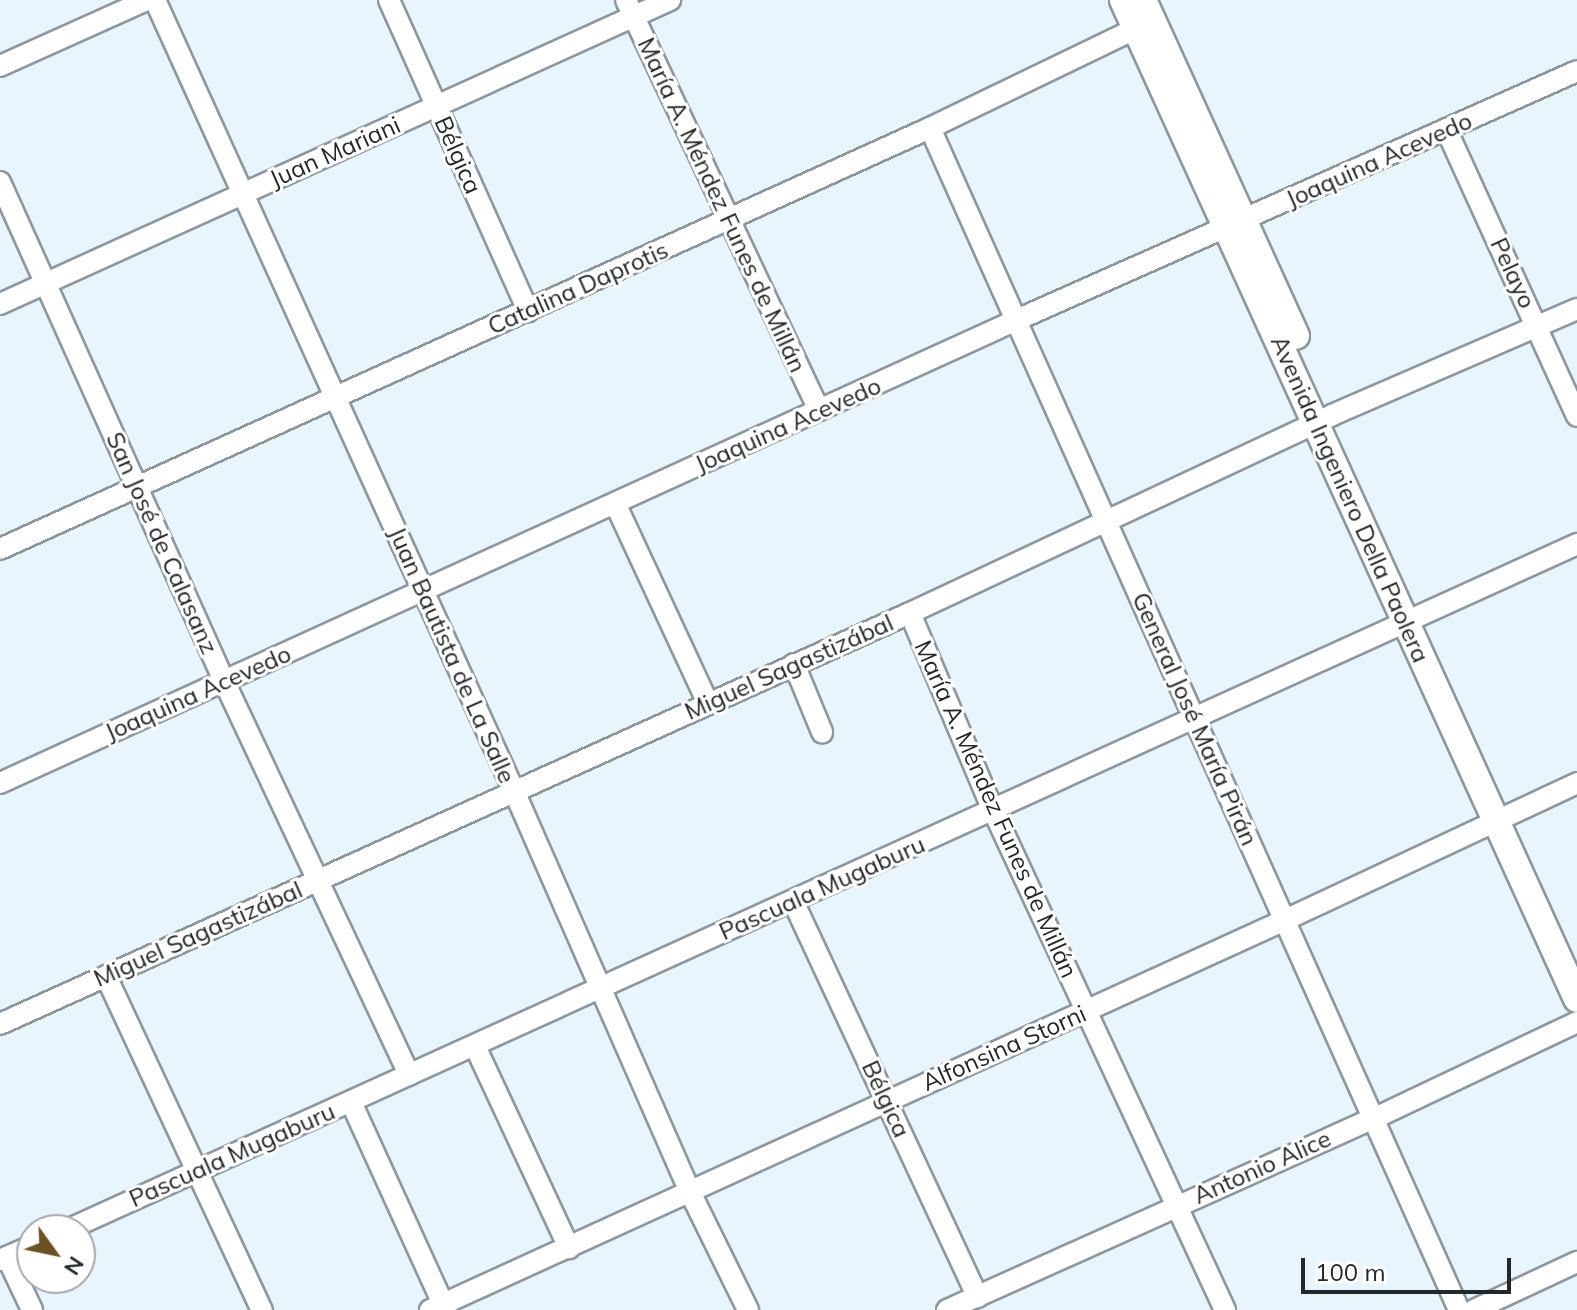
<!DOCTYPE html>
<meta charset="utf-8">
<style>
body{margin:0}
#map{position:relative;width:1577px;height:1310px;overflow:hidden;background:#e8f5fd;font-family:Mulish,sans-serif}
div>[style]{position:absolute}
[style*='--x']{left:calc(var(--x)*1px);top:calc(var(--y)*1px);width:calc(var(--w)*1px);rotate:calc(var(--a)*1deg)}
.roads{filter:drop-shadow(2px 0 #8c979e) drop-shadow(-2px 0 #8c979e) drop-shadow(0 2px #8c979e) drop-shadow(0 -2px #8c979e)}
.minor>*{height:20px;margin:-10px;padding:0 10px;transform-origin:10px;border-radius:10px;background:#fff}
.major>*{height:26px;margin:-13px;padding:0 13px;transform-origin:13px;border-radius:13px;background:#fff}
span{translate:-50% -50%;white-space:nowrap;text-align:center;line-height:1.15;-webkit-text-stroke:6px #fff;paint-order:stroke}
.street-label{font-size:24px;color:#22272a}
.north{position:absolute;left:16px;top:1214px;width:80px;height:80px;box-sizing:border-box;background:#fff;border:2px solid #a7a9aa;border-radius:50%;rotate:123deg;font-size:22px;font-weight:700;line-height:32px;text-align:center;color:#22272a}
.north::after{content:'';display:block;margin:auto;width:28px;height:36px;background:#6c5124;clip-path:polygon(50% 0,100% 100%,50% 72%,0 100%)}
.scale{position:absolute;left:1301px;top:1258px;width:210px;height:36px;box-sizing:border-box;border:4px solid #22272a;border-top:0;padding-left:10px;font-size:24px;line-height:28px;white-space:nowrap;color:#22272a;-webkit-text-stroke:6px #fff;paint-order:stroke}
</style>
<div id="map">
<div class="roads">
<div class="minor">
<div style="--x:155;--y:0;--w:869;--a:65.59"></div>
<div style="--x:514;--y:791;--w:436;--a:66.3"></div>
<div style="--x:689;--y:1190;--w:134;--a:63.8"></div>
<div style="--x:389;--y:0;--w:341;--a:65.9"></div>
<div style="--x:626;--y:0;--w:453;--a:64.8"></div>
<div style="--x:0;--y:66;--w:161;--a:-24.2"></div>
<div style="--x:930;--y:128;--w:1295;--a:65.89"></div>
<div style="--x:1447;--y:131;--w:313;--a:65.5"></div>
<div style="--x:0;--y:182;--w:547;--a:65.82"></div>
<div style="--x:224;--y:681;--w:435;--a:64.8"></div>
<div style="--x:0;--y:304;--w:736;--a:-24.41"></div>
<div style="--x:615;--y:503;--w:221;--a:65.1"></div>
<div style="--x:0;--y:549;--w:1021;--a:-24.36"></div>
<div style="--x:930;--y:128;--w:243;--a:-25.8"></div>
<div style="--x:910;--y:613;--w:214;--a:67.2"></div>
<div style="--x:993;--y:810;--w:551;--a:65.11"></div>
<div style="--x:794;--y:664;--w:74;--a:67.6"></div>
<div style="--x:0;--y:783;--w:1110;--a:-24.49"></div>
<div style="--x:1010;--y:323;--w:620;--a:-23.96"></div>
<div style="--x:793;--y:901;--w:437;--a:65"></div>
<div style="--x:106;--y:976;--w:369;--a:65"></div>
<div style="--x:0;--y:1024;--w:999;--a:-24.31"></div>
<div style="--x:910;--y:613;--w:466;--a:-25.1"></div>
<div style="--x:1332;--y:415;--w:267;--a:-23.4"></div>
<div style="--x:475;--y:1046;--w:223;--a:65"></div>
<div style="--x:351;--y:1102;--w:229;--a:65.5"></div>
<div style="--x:67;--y:1230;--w:1659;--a:-24.43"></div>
<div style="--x:7;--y:1257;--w:59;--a:64.7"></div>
<div style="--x:0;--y:1260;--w:35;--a:-24"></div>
<div style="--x:430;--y:1310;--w:940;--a:-24.52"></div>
<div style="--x:1285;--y:920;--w:323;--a:-25.1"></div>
<div style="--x:947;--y:1310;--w:469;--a:-24.2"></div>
<div style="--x:1375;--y:1118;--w:224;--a:-25.4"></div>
<div style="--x:1474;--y:1310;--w:114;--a:-25"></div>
</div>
<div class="major">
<div style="--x:1123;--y:0;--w:1097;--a:65.56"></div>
<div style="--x:1143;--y:0;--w:369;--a:65.5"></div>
</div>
</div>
<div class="street-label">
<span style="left:335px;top:152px;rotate:-24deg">Juan Mariani</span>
<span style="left:458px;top:155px;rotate:66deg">Bélgica</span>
<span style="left:1379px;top:160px;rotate:-24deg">Joaquina Acevedo</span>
<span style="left:722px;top:205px;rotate:65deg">María A. Méndez Funes de Millán</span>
<span style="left:1513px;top:273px;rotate:65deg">Pelayo</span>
<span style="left:578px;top:288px;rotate:-24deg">Catalina Daprotis</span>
<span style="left:788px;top:425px;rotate:-24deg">Joaquina Acevedo</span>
<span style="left:1350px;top:499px;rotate:66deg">Avenida Ingeniero Della Paolera</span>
<span style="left:162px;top:543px;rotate:66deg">San José de Calasanz</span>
<span style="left:452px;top:655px;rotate:66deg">Juan Bautista de La Salle</span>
<span style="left:789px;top:667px;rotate:-24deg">Miguel Sagastizábal</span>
<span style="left:198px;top:693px;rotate:-24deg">Joaquina Acevedo</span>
<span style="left:1195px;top:719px;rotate:66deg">General José María Pirán</span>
<span style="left:996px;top:809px;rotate:66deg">María A. Méndez Funes de Millán</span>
<span style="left:822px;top:888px;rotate:-24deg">Pascuala Mugaburu</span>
<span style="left:198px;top:934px;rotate:-24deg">Miguel Sagastizábal</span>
<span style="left:1004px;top:1048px;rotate:-24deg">Alfonsina Storni</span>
<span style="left:886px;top:1099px;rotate:65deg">Bélgica</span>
<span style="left:232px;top:1155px;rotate:-24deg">Pascuala Mugaburu</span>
<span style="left:1262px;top:1167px;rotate:-24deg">Antonio Alice</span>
</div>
<div class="north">N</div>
<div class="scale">100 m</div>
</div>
